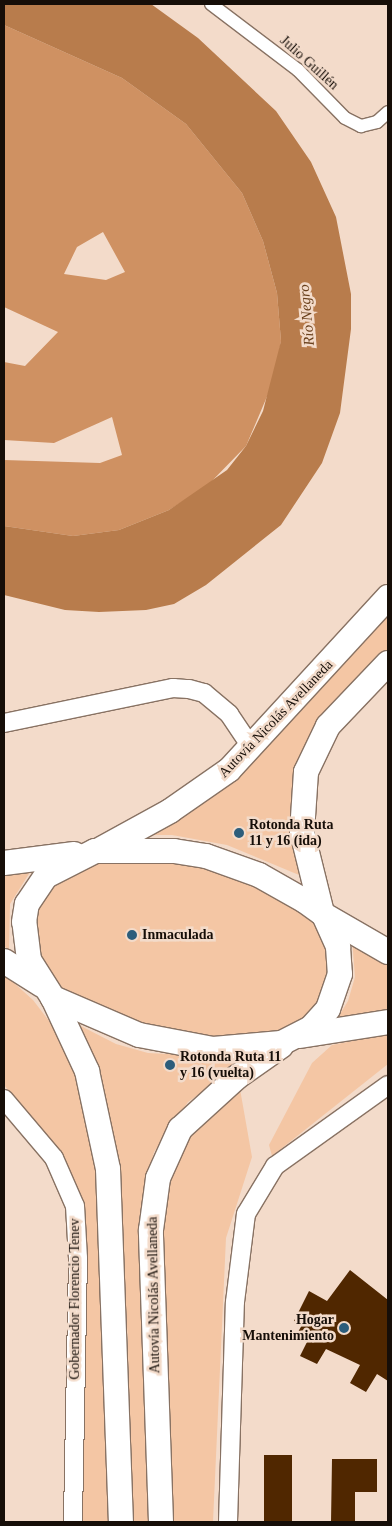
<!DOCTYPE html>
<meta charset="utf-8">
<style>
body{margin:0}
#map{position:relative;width:392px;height:1526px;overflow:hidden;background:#f3dbca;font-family:Georgia,serif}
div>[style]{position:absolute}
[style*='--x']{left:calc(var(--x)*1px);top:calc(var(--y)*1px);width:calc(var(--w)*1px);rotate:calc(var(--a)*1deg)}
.green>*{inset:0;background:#f4c6a4}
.forest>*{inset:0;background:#cf9162}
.water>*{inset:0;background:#b87c4c}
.building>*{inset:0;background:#502700}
.roads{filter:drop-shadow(1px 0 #887263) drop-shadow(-1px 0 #887263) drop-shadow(0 1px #887263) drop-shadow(0 -1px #887263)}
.street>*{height:12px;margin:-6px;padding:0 6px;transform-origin:6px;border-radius:6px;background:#fff}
.secondary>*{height:18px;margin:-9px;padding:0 9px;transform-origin:9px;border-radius:9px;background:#fff}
.highway>*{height:24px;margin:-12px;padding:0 12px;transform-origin:12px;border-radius:12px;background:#fff}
.dots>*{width:14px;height:14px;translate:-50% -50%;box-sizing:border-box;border:2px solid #f3dbca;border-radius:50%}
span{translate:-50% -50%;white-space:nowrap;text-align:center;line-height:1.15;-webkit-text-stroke:5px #f3dbca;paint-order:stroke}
.street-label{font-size:14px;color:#160e08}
.poi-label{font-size:14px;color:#160e08;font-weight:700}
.left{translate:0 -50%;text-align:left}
.right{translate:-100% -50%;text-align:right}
.water-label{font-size:15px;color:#693f1b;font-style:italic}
.frame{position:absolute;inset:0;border:5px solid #160e08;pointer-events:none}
</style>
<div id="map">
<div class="green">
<div style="clip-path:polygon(388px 616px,388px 652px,294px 781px,289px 828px,299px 875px,227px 845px,172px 835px,143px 835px,258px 755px)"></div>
<div style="clip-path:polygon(150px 857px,236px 873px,318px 921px,333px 966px,314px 1014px,281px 1031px,226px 1040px,145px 1029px,64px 991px,52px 980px,43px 967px,33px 928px,37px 906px,51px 886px,97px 862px)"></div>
<div style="clip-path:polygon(4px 868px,32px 869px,10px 904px,9px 950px,4px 946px)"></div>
<div style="clip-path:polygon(352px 939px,388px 958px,388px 1015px,334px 1024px,348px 1001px,355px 977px)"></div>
<div style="clip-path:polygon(4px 974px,33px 1000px,69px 1047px,96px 1127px,113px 1522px,82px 1522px,82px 1201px,52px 1144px,4px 1085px)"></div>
<div style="clip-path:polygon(75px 1023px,116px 1044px,148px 1053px,243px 1058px,245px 1061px,188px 1102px,154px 1152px,146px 1182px,153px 1522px,130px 1522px,128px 1341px,119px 1209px)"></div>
<div style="clip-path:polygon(388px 1034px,388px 1064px,272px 1156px,269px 1145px,312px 1063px,332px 1045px)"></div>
<div style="clip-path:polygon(240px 1089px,252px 1157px,226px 1238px,213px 1522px,168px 1522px,160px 1237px,170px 1175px,192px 1134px)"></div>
</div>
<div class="forest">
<div style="clip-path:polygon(evenodd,4px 25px,122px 78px,186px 124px,242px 193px,263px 241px,277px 293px,281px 341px,274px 380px,246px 446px,207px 486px,169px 510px,119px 530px,73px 536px,4px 526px,4px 460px,100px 463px,122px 455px,112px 417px,54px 443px,4px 440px,4px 362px,25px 366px,58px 332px,4px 307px,4px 25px,103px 232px,125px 272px,106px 280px,64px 274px,77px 247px,103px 232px)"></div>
</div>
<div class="water">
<div style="clip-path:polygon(4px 4px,151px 4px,198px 38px,276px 111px,311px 162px,336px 217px,351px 294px,351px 329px,340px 413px,322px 463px,281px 525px,206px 585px,174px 604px,146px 610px,99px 612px,65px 610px,4px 595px,4px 526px,73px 536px,119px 530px,169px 510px,227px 470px,246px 446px,263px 411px,281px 341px,277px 293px,263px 241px,242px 193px,186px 124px,122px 78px,4px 25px)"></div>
</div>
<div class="building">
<div style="clip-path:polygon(350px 1270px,388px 1300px,388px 1381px,377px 1374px,366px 1392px,350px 1383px,360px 1365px,326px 1349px,317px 1364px,300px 1356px,309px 1338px,298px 1332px,302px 1325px,294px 1321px,309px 1291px,327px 1301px)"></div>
<div style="clip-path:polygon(264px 1455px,292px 1455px,292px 1522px,264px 1522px)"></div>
<div style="clip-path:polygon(332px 1459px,377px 1459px,377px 1492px,355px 1492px,355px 1522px,331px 1522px)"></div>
</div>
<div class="roads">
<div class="street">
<div style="--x:211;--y:4;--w:109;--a:37.2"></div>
<div style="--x:298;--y:70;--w:67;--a:45.6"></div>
<div style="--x:345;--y:118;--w:18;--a:27"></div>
<div style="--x:361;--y:126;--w:16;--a:-14"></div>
<div style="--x:377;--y:122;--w:15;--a:-42"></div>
</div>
<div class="secondary">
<div style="--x:4;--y:723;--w:173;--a:-11.7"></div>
<div style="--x:173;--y:688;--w:16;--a:4"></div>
<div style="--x:189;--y:689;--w:16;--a:15"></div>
<div style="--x:204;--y:693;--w:33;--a:40"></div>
<div style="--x:229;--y:714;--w:40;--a:56"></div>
<div style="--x:4;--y:1099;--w:77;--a:49.7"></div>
<div style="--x:54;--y:1158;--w:52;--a:66.4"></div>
<div style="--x:75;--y:1206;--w:52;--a:86.7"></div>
<div style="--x:78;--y:1258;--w:264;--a:91.1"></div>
<div style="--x:228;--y:1522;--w:220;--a:-88.2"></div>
<div style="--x:235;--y:1302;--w:89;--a:-82.9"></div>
<div style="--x:246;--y:1214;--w:56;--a:-58.9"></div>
<div style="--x:275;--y:1166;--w:139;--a:-35.6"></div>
</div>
<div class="highway">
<div style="--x:101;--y:849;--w:79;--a:-28.8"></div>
<div style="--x:170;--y:811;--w:72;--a:-34.8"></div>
<div style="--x:229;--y:770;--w:235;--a:-47.4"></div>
<div style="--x:95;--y:851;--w:79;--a:0"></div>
<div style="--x:174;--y:851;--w:32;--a:9"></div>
<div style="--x:206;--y:856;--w:56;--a:19.7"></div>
<div style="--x:259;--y:875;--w:53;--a:29.5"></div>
<div style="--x:305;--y:901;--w:24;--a:36"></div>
<div style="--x:324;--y:915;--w:35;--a:66"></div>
<div style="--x:338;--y:947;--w:27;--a:86"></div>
<div style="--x:340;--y:974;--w:37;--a:109"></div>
<div style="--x:328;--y:1009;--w:25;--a:132"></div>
<div style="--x:311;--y:1028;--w:34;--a:153"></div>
<div style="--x:281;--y:1043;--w:68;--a:175"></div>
<div style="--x:213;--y:1049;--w:75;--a:-169.3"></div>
<div style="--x:139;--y:1035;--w:94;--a:-156.7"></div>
<div style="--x:53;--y:998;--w:45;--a:-122.3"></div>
<div style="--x:29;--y:960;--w:38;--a:-97"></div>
<div style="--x:24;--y:922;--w:18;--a:-81"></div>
<div style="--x:27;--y:904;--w:34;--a:-56"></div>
<div style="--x:46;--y:876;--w:55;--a:-27"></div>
<div style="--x:4;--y:863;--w:71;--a:-7.3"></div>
<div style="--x:322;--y:913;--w:83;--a:-103.9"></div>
<div style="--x:302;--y:832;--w:60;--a:-86.2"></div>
<div style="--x:306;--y:772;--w:51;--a:-64.4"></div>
<div style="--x:328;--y:726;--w:87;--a:-46.4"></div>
<div style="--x:324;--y:915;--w:74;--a:30"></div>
<div style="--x:4;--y:961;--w:45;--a:32.3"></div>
<div style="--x:53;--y:998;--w:81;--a:65"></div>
<div style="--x:87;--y:1071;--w:100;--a:77.9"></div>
<div style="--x:108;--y:1169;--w:353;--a:87.9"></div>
<div style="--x:300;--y:1036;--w:89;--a:-9"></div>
<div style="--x:161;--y:1522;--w:292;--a:-92"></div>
<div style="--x:151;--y:1230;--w:52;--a:-82.3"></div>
<div style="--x:158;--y:1178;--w:54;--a:-65.8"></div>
<div style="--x:180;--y:1129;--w:77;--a:-42.4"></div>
<div style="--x:237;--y:1077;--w:54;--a:-35.2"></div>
</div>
</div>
<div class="dots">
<div style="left:239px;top:833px;background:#2c5d7b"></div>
<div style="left:132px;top:935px;background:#2c5d7b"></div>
<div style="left:170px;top:1065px;background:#2c5d7b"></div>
<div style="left:344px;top:1328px;background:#2c5d7b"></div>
</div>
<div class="street-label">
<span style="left:309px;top:63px;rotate:42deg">Julio Guillén</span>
<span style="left:276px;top:719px;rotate:-46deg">Autovía Nicolás Avellaneda</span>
<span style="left:154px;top:1295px;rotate:-91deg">Autovía Nicolás Avellaneda</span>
<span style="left:75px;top:1299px;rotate:-90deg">Gobernador Florencio Tenev</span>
</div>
<div class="poi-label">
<span class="left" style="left:249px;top:833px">Rotonda Ruta<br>11 y 16 (ida)</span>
<span class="left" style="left:142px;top:935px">Inmaculada</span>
<span class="left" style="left:180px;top:1065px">Rotonda Ruta 11<br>y 16 (vuelta)</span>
<span class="right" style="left:334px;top:1328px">Hogar<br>Mantenimiento</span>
</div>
<div class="water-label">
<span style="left:307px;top:315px;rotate:-95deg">Río Negro</span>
</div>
<div class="frame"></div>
</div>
